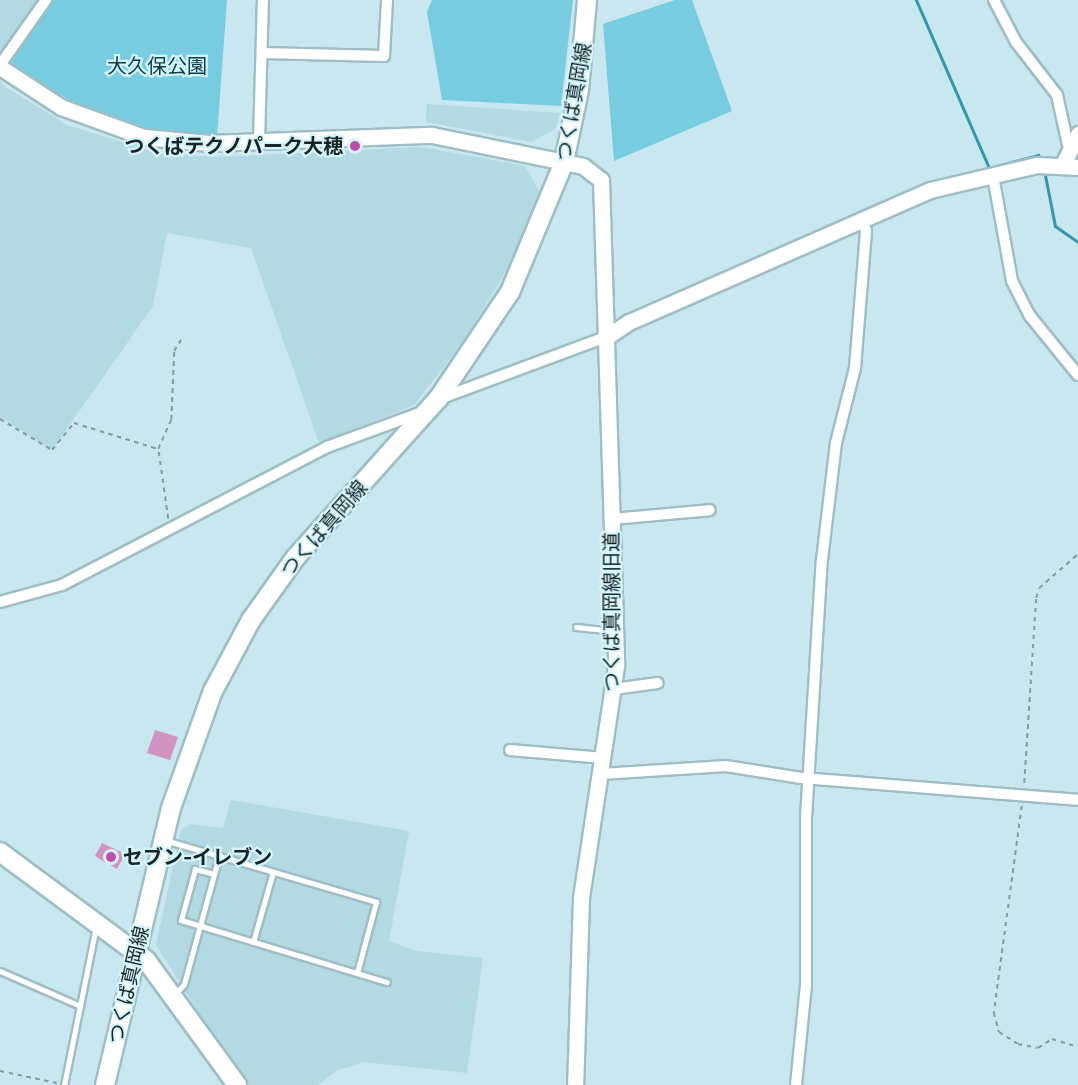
<!DOCTYPE html>
<meta charset="utf-8">
<style>
body{margin:0}
#map{position:relative;width:1078px;height:1085px;overflow:hidden;background:#c8e7ef;font-family:Inter,"Noto Sans JP",sans-serif}
div>[style]{position:absolute}
[style*='--x']{left:calc(var(--x)*1px);top:calc(var(--y)*1px);width:calc(var(--w)*1px);rotate:calc(var(--a)*1deg)}
.built>*{inset:0;background:#b3d9e3}
.green>*{inset:0;background:#77ccdf}
.stream>*{height:3px;margin:-1.5px;padding:0 1.5px;transform-origin:1.5px;border-radius:1.5px;background:#3597aa}
.building>*{inset:0;background:#d194c0}
.path>*{height:1.5px;margin-top:-0.75px;transform-origin:0;background:repeating-linear-gradient(90deg,#849ba1 0 4.5px,transparent 0 9px)}
.roads{filter:drop-shadow(2px 0 #9fbdc4) drop-shadow(-2px 0 #9fbdc4) drop-shadow(0 2px #9fbdc4) drop-shadow(0 -2px #9fbdc4)}
.lane>*{height:5px;margin:-2.5px;padding:0 2.5px;transform-origin:2.5px;border-radius:2.5px;background:#fff}
.street>*{height:10px;margin:-5px;padding:0 5px;transform-origin:5px;border-radius:5px;background:#fff}
.secondary>*{height:15px;margin:-7.5px;padding:0 7.5px;transform-origin:7.5px;border-radius:7.5px;background:#fff}
.primary>*{height:18px;margin:-9px;padding:0 9px;transform-origin:9px;border-radius:9px;background:#fff}
.dots>*{width:16px;height:16px;translate:-50% -50%;box-sizing:border-box;border:3px solid #d5f5fc;border-radius:50%}
span{translate:-50% -50%;white-space:nowrap;text-align:center;line-height:1.15;-webkit-text-stroke:4.5px #d5f5fc;paint-order:stroke}
.park-label{font-size:20px;color:#0f3c44}
.street-label{font-size:20px;color:#172325}
.poi-label{font-size:20px;color:#172325;font-weight:700}
.right{translate:-100% -50%;text-align:right}
.left{translate:0 -50%;text-align:left}
</style>
<div id="map">
<div class="built">
<div style="clip-path:polygon(0 0,39px 0,0 53px)"></div>
<div style="clip-path:polygon(0 74px,1px 84px,67px 125px,158px 153px,214px 157px,422px 147px,525px 166px,540px 193px,509px 266px,463px 342px,414px 405px,319px 443px,251px 248px,167px 233px,153px 306px,52px 450px,0 417px)"></div>
<div style="clip-path:polygon(427px 104px,560px 113px,556px 128px,532px 142px,426px 122px)"></div>
<div style="clip-path:polygon(231px 800px,409px 831px,389px 941px,416px 951px,483px 958px,467px 1073px,364px 1062px,336px 1071px,318px 1085px,245px 1085px,156px 945px,181px 830px,190px 824px,223px 828px)"></div>
</div>
<div class="green">
<div style="clip-path:polygon(52px 0,227px 0,217px 137px,136px 129px,97px 116px,10px 65px)"></div>
<div style="clip-path:polygon(432px 0,573px 0,561px 106px,442px 100px,427px 12px)"></div>
<div style="clip-path:polygon(675px 0,692px 0,732px 111px,614px 161px,603px 24px)"></div>
</div>
<div class="stream">
<div style="--x:916;--y:0;--w:183;--a:66.5"></div>
<div style="--x:989;--y:168;--w:51;--a:-14.9"></div>
<div style="--x:1038;--y:155;--w:7;--a:63"></div>
<div style="--x:1044;--y:170;--w:57;--a:78.9"></div>
<div style="--x:1055;--y:226;--w:28;--a:35"></div>
</div>
<div class="building">
<div style="clip-path:polygon(155px 730px,178px 737px,170px 760px,147px 753px)"></div>
<div style="clip-path:polygon(102px 843px,125px 854px,117px 869px,95px 856px)"></div>
</div>
<div class="path">
<div style="--x:0;--y:419;--w:61;--a:30.8"></div>
<div style="--x:52;--y:450;--w:35;--a:-51"></div>
<div style="--x:74;--y:423;--w:88;--a:17.2"></div>
<div style="--x:168;--y:519;--w:71;--a:-98.1"></div>
<div style="--x:158;--y:449;--w:32;--a:-66"></div>
<div style="--x:171;--y:420;--w:69;--a:-87.5"></div>
<div style="--x:174;--y:351;--w:13;--a:-58"></div>
<div style="--x:1024;--y:783;--w:185;--a:-86.3"></div>
<div style="--x:1036;--y:598;--w:10;--a:-73"></div>
<div style="--x:1039;--y:588;--w:52;--a:-41.1"></div>
<div style="--x:1022;--y:806;--w:209;--a:97.7"></div>
<div style="--x:994;--y:1013;--w:20;--a:75"></div>
<div style="--x:999;--y:1032;--w:22;--a:32"></div>
<div style="--x:1018;--y:1044;--w:20;--a:11"></div>
<div style="--x:1038;--y:1048;--w:17;--a:-33"></div>
<div style="--x:1052;--y:1039;--w:27;--a:17"></div>
<div style="--x:0;--y:1071;--w:58;--a:11.9"></div>
</div>
<div class="roads">
<div class="lane">
<div style="--x:576;--y:627;--w:37;--a:6"></div>
<div style="--x:168;--y:841;--w:217;--a:16.3"></div>
<div style="--x:376;--y:902;--w:73;--a:105"></div>
<div style="--x:214;--y:874;--w:20;--a:-165"></div>
<div style="--x:195;--y:869;--w:53;--a:105.4"></div>
<div style="--x:181;--y:920;--w:215;--a:16.8"></div>
<div style="--x:253;--y:942;--w:73;--a:-74.1"></div>
<div style="--x:0;--y:971;--w:87;--a:23.6"></div>
<div style="--x:175;--y:994;--w:13;--a:-48"></div>
<div style="--x:184;--y:984;--w:133;--a:-74.7"></div>
<div style="--x:64;--y:1085;--w:162;--a:-78.6"></div>
</div>
<div class="street">
<div style="--x:994;--y:0;--w:47;--a:62.4"></div>
<div style="--x:1016;--y:42;--w:67;--a:52.3"></div>
<div style="--x:1057;--y:95;--w:51;--a:77.6"></div>
<div style="--x:262;--y:53;--w:122;--a:1.4"></div>
<div style="--x:384;--y:56;--w:56;--a:-86.9"></div>
<div style="--x:0;--y:65;--w:80;--a:-54.7"></div>
<div style="--x:259;--y:141;--w:141;--a:-88.4"></div>
<div style="--x:993;--y:176;--w:107;--a:79.7"></div>
<div style="--x:1012;--y:281;--w:39;--a:63"></div>
<div style="--x:1030;--y:316;--w:76;--a:50.9"></div>
<div style="--x:439;--y:399;--w:180;--a:-20.4"></div>
<div style="--x:612;--y:519;--w:98;--a:-5.2"></div>
<div style="--x:0;--y:602;--w:64;--a:-15.3"></div>
<div style="--x:62;--y:585;--w:299;--a:-27.5"></div>
<div style="--x:327;--y:447;--w:104;--a:-20.2"></div>
<div style="--x:614;--y:689;--w:44;--a:-7.8"></div>
<div style="--x:510;--y:750;--w:94;--a:4.9"></div>
<div style="--x:601;--y:774;--w:125;--a:-3.7"></div>
<div style="--x:726;--y:766;--w:76;--a:9.1"></div>
<div style="--x:801;--y:778;--w:278;--a:4.5"></div>
<div style="--x:796;--y:1085;--w:100;--a:-84.3"></div>
<div style="--x:806;--y:985;--w:167;--a:-90"></div>
<div style="--x:806;--y:818;--w:258;--a:-86.5"></div>
<div style="--x:822;--y:560;--w:118;--a:-83.2"></div>
<div style="--x:836;--y:443;--w:77;--a:-75.8"></div>
<div style="--x:855;--y:368;--w:137;--a:-85.4"></div>
<div style="--x:866;--y:231;--w:13;--a:-108"></div>
</div>
<div class="secondary">
<div style="--x:0;--y:67;--w:73;--a:33.3"></div>
<div style="--x:61;--y:107;--w:88;--a:19.9"></div>
<div style="--x:144;--y:137;--w:65;--a:5.3"></div>
<div style="--x:209;--y:143;--w:223;--a:-2.1"></div>
<div style="--x:432;--y:135;--w:154;--a:11.6"></div>
<div style="--x:583;--y:166;--w:23;--a:38"></div>
<div style="--x:601;--y:180;--w:486;--a:88.2"></div>
<div style="--x:616;--y:666;--w:235;--a:98.6"></div>
<div style="--x:581;--y:898;--w:187;--a:91.8"></div>
<div style="--x:1063;--y:164;--w:34;--a:-63"></div>
<div style="--x:608;--y:336;--w:25;--a:-34"></div>
<div style="--x:629;--y:322;--w:329;--a:-23.7"></div>
<div style="--x:930;--y:190;--w:110;--a:-13.2"></div>
<div style="--x:1037;--y:165;--w:41;--a:2.8"></div>
</div>
<div class="primary">
<div style="--x:0;--y:852;--w:182;--a:36.5"></div>
<div style="--x:146;--y:960;--w:155;--a:53.9"></div>
<div style="--x:105;--y:1085;--w:285;--a:-76.6"></div>
<div style="--x:171;--y:808;--w:124;--a:-70.3"></div>
<div style="--x:213;--y:691;--w:81;--a:-61.8"></div>
<div style="--x:251;--y:620;--w:77;--a:-54.5"></div>
<div style="--x:296;--y:557;--w:212;--a:-48.1"></div>
<div style="--x:438;--y:399;--w:129;--a:-56.1"></div>
<div style="--x:510;--y:292;--w:141;--a:-67.4"></div>
<div style="--x:564;--y:162;--w:74;--a:-78.2"></div>
<div style="--x:579;--y:90;--w:90;--a:-84.9"></div>
</div>
</div>
<div class="dots">
<div style="left:355px;top:146px;background:#bf4ca6"></div>
<div style="left:111px;top:857px;background:#bf4ca6"></div>
</div>
<div class="park-label">
<span style="left:157px;top:66px">大久保公園</span>
</div>
<div class="street-label">
<span style="left:574px;top:102px;rotate:-80deg">つくば真岡線</span>
<span style="left:324px;top:529px;rotate:-49deg">つくば真岡線</span>
<span style="left:612px;top:612px;rotate:-90deg">つくば真岡線旧道</span>
<span style="left:129px;top:985px;rotate:-77deg">つくば真岡線</span>
</div>
<div class="poi-label">
<span class="right" style="left:343px;top:146px">つくばテクノパーク大穂</span>
<span class="left" style="left:123px;top:857px">セブン-イレブン</span>
</div>
</div>
